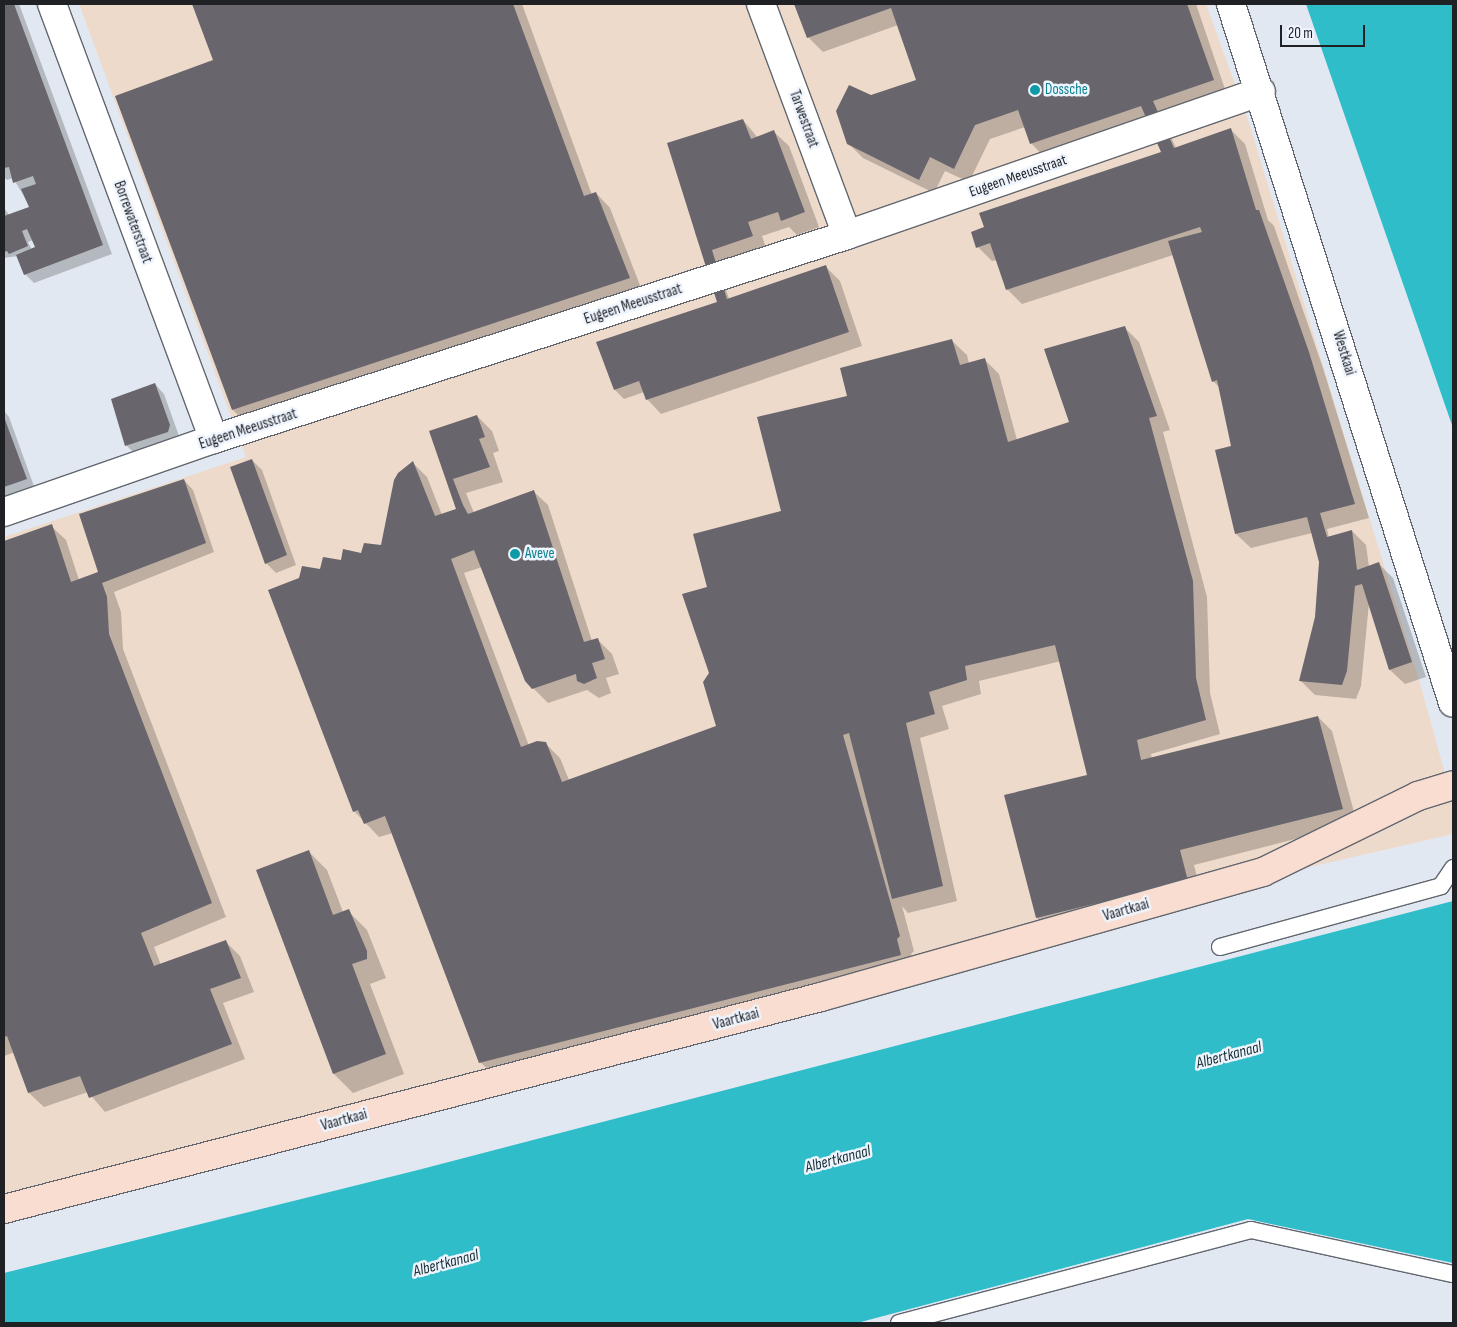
<!DOCTYPE html>
<style>
body{margin:0}
#map{position:relative;width:1457px;height:1327px;overflow:hidden;background:#e2e8f1;font-family:"Sofia Sans Condensed",sans-serif}
div>[style]{position:absolute}
[style*='--x']{left:calc(var(--x)*1px);top:calc(var(--y)*1px);width:calc(var(--w)*1px);rotate:calc(var(--a)*1deg)}
.industrial>*{inset:0;background:#eddaca}
.water>*{inset:0;background:#2fbdc9}
.shadow>*{inset:0;background:#0003}
.building>*{inset:0;background:#68656d}
.roads{filter:drop-shadow(1px 0 #62676f) drop-shadow(-1px 0 #62676f) drop-shadow(0 1px #62676f) drop-shadow(0 -1px #62676f)}
.lane>*{height:16px;margin:-8px;padding:0 8px;transform-origin:8px;border-radius:8px;background:#fff}
.street>*{height:28px;margin:-14px;padding:0 14px;transform-origin:14px;border-radius:14px;background:#fff}
.secondary>*{height:28px;margin:-14px;padding:0 14px;transform-origin:14px;border-radius:14px;background:#f9ddd1}
.dots>*{width:14px;height:14px;translate:-50% -50%;box-sizing:border-box;border:2px solid #eff5fe;border-radius:50%}
span{translate:-50% -50%;white-space:nowrap;text-align:center;line-height:1.15;-webkit-text-stroke:5px #eff5fe;paint-order:stroke}
.culture-label{font-size:15px;color:#0d838f}
.left{translate:0 -50%;text-align:left}
.street-label{font-size:15px;color:#1f2124}
.water-label{font-size:16px;color:#182e31;font-style:italic}
.frame{position:absolute;inset:0;border:5px solid #1f2124;pointer-events:none}
.scale{position:absolute;left:1280px;top:25px;width:85px;height:22px;box-sizing:border-box;border:2px solid #1f2124;border-top:0;padding-left:6px;font-size:15px;line-height:18px;white-space:nowrap;color:#1f2124;-webkit-text-stroke:4px #eff5fe;paint-order:stroke}
</style>
<div id="map">
<div class="industrial">
<div style="clip-path:polygon(79px 4px,1206px 4px,1249px 123px,1421px 687px,1453px 803px,1453px 834px,1267px 877px,4px 1197px,4px 537px,246px 457px)"></div>
</div>
<div class="water">
<div style="clip-path:polygon(1306px 4px,1453px 4px,1453px 428px)"></div>
<div style="clip-path:polygon(1453px 901px,1453px 1263px,1248px 1219px,857px 1323px,4px 1323px,4px 1273px,418px 1170px)"></div>
</div>
<div class="shadow">
<div style="clip-path:polygon(evenodd,4px 4px,19px 4px,112px 254px,34px 283px,25px 274px,18px 256px,4px 258px,4px 208px,10px 216px,31px 208px,13px 178px,7px 180px,4px 177px,4px 4px,33px 240px,37px 248px,32px 250px,28px 242px,33px 240px)"></div>
<div style="clip-path:polygon(194px 4px,522px 4px,592px 195px,596px 193px,610px 208px,643px 293px,247px 424px,233px 410px,116px 97px,214px 61px)"></div>
<div style="clip-path:polygon(796px 4px,1196px 4px,1227px 95px,1162px 117px,1176px 148px,1231px 130px,1245px 144px,1268px 220px,1274px 226px,1323px 368px,1369px 518px,1327px 529px,1329px 538px,1352px 531px,1366px 545px,1369px 567px,1379px 564px,1393px 578px,1426px 677px,1405px 684px,1390px 670px,1369px 603px,1361px 686px,1356px 699px,1315px 695px,1301px 681px,1316px 617px,1320px 562px,1312px 533px,1251px 548px,1236px 534px,1216px 451px,1232px 447px,1220px 388px,1213px 381px,1173px 255px,1022px 304px,1007px 289px,997px 260px,992px 261px,978px 247px,1163px 153px,1149px 122px,1045px 158px,1031px 143px,1025px 127px,990px 139px,969px 182px,945px 171px,934px 193px,863px 158px,848px 143px,871px 97px,917px 81px,898px 25px,823px 52px,808px 37px)"></div>
<div style="clip-path:polygon(743px 120px,758px 138px,774px 132px,789px 146px,819px 227px,797px 235px,789px 227px,762px 236px,767px 251px,719px 267px,729px 299px,826px 267px,840px 281px,862px 346px,661px 414px,647px 399px,644px 392px,624px 399px,615px 390px,720px 302px,695px 233px)"></div>
<div style="clip-path:polygon(1124px 327px,1139px 342px,1170px 430px,1163px 432px,1207px 597px,1210px 693px,1220px 734px,1151px 754px,1152px 759px,1318px 717px,1332px 731px,1357px 823px,1194px 865px,1202px 896px,1052px 932px,1037px 918px,1089px 776px,1061px 661px,979px 681px,981px 694px,942px 706px,949px 729px,920px 738px,957px 901px,908px 913px,902px 906px,914px 951px,911px 954px,915px 969px,495px 1076px,480px 1062px,393px 833px,379px 837px,354px 811px,321px 570px,382px 547px,413px 463px,427px 477px,442px 515px,458px 509px,431px 432px,477px 416px,492px 431px,499px 451px,493px 453px,503px 482px,466px 493px,474px 513px,533px 491px,548px 505px,592px 641px,597px 639px,612px 654px,619px 674px,606px 678px,611px 693px,599px 698px,587px 690px,548px 703px,533px 688px,482px 567px,464px 573px,529px 746px,545px 743px,560px 758px,569px 780px,718px 727px,711px 673px,708px 588px,783px 512px,849px 396px,952px 341px,967px 355px,969px 364px,984px 359px,999px 374px,1017px 440px,1070px 423px)"></div>
<div style="clip-path:polygon(155px 384px,164px 394px,179px 436px,177px 441px,136px 455px,126px 445px)"></div>
<div style="clip-path:polygon(4px 411px,9px 417px,35px 489px,4px 499px)"></div>
<div style="clip-path:polygon(252px 460px,262px 470px,296px 565px,276px 573px,266px 563px)"></div>
<div style="clip-path:polygon(184px 480px,193px 490px,214px 552px,114px 592px,121px 612px,123px 649px,226px 917px,154px 947px,161px 965px,226px 942px,240px 956px,254px 992px,223px 1003px,245px 1059px,105px 1112px,88px 1092px,44px 1107px,29px 1093px,15px 1052px,4px 1056px,4px 542px,51px 526px,66px 540px,79px 580px,98px 573px)"></div>
<div style="clip-path:polygon(308px 851px,327px 870px,343px 912px,348px 911px,367px 930px,386px 978px,370px 984px,404px 1074px,353px 1093px,334px 1074px,258px 871px)"></div>
</div>
<div class="building">
<div style="clip-path:polygon(4px 4px,14px 4px,103px 245px,24px 275px,16px 255px,35px 247px,27px 229px,22px 231px,28px 246px,9px 254px,7px 251px,4px 252px,4px 216px,29px 207px,21px 189px,36px 184px,33px 176px,13px 183px,9px 167px,4px 168px)"></div>
<div style="clip-path:polygon(192px 4px,513px 4px,584px 196px,596px 192px,630px 278px,232px 410px,115px 96px,213px 60px)"></div>
<div style="clip-path:polygon(794px 4px,1187px 4px,1214px 80px,1153px 101px,1174px 148px,1231px 128px,1256px 210px,1259px 210px,1309px 352px,1355px 504px,1320px 513px,1327px 537px,1352px 530px,1357px 570px,1379px 562px,1412px 662px,1389px 670px,1362px 584px,1355px 586px,1347px 671px,1342px 685px,1299px 681px,1315px 617px,1319px 562px,1307px 517px,1235px 534px,1215px 450px,1231px 446px,1217px 380px,1212px 382px,1168px 241px,1202px 232px,1200px 227px,1006px 290px,990px 243px,976px 248px,971px 232px,984px 227px,979px 213px,1161px 152px,1141px 106px,1030px 144px,1018px 110px,975px 125px,954px 169px,930px 157px,919px 180px,847px 144px,836px 111px,849px 85px,871px 95px,916px 80px,891px 8px,807px 38px)"></div>
<div style="clip-path:polygon(743px 119px,751px 139px,774px 130px,805px 212px,781px 221px,778px 212px,748px 222px,753px 236px,712px 250px,727px 299px,826px 265px,849px 332px,646px 400px,639px 381px,614px 390px,596px 342px,717px 302px,667px 143px)"></div>
<div style="clip-path:polygon(1125px 326px,1157px 416px,1149px 418px,1193px 581px,1196px 678px,1206px 720px,1137px 740px,1141px 760px,1318px 716px,1343px 809px,1180px 850px,1188px 881px,1036px 918px,1004px 795px,1087px 775px,1055px 645px,965px 666px,967px 680px,929px 692px,935px 714px,906px 723px,943px 886px,892px 899px,849px 733px,843px 735px,900px 936px,897px 939px,901px 955px,479px 1063px,385px 816px,364px 824px,358px 810px,353px 812px,268px 590px,299px 578px,302px 566px,320px 569px,323px 557px,341px 560px,343px 549px,361px 553px,364px 543px,381px 545px,394px 480px,398px 473px,413px 461px,435px 516px,456px 509px,429px 431px,477px 415px,485px 437px,479px 439px,490px 467px,453px 479px,463px 505px,468px 514px,534px 490px,584px 642px,598px 638px,605px 659px,592px 663px,597px 678px,584px 684px,577px 681px,576px 674px,532px 689px,525px 681px,474px 550px,451px 559px,521px 747px,537px 741px,546px 742px,562px 782px,716px 726px,703px 682px,709px 673px,682px 594px,707px 587px,693px 534px,781px 511px,757px 417px,847px 396px,840px 368px,952px 339px,960px 365px,985px 358px,1008px 442px,1069px 422px,1044px 349px)"></div>
<div style="clip-path:polygon(155px 383px,170px 425px,168px 432px,125px 446px,111px 399px)"></div>
<div style="clip-path:polygon(4px 417px,27px 479px,4px 487px)"></div>
<div style="clip-path:polygon(252px 459px,287px 555px,265px 564px,230px 467px)"></div>
<div style="clip-path:polygon(184px 479px,206px 543px,102px 583px,107px 597px,109px 634px,212px 903px,141px 933px,154px 966px,226px 940px,241px 978px,210px 989px,232px 1044px,89px 1098px,80px 1076px,28px 1093px,7px 1036px,4px 1037px,4px 541px,52px 524px,71px 582px,98px 572px,79px 514px)"></div>
<div style="clip-path:polygon(309px 850px,333px 915px,349px 909px,367px 951px,367px 959px,352px 964px,386px 1054px,333px 1074px,256px 870px)"></div>
</div>
<div class="roads">
<div class="lane">
<div style="--x:1220;--y:947;--w:229;--a:-15.4"></div>
<div style="--x:1441;--y:886;--w:22;--a:-56"></div>
<div style="--x:899;--y:1323;--w:364;--a:-14.8"></div>
<div style="--x:1251;--y:1230;--w:207;--a:12.3"></div>
</div>
<div class="street">
<div style="--x:52;--y:4;--w:464;--a:69.6"></div>
<div style="--x:761;--y:4;--w:246;--a:69.6"></div>
<div style="--x:1231;--y:4;--w:733;--a:72.38"></div>
<div style="--x:4;--y:512;--w:222;--a:-19.2"></div>
<div style="--x:214;--y:439;--w:665;--a:-17.86"></div>
<div style="--x:847;--y:235;--w:438;--a:-19.1"></div>
</div>
<div class="secondary">
<div style="--x:4;--y:1209;--w:844;--a:-14.55"></div>
<div style="--x:821;--y:997;--w:459;--a:-15.8"></div>
<div style="--x:1263;--y:872;--w:173;--a:-26.1"></div>
<div style="--x:1418;--y:796;--w:37;--a:-17"></div>
</div>
</div>
<div class="dots">
<div style="left:1035px;top:90px;background:#0f9aa8"></div>
<div style="left:515px;top:554px;background:#0f9aa8"></div>
</div>
<div class="culture-label">
<span class="left" style="left:1045px;top:90px">Dossche</span>
<span class="left" style="left:525px;top:554px">Aveve</span>
</div>
<div class="street-label">
<span style="left:804px;top:119px;rotate:70deg">Tarwestraat</span>
<span style="left:1018px;top:176px;rotate:-19deg">Eugeen Meeusstraat</span>
<span style="left:133px;top:222px;rotate:70deg">Borrewaterstraat</span>
<span style="left:633px;top:304px;rotate:-18deg">Eugeen Meeusstraat</span>
<span style="left:1344px;top:353px;rotate:73deg">Westkaai</span>
<span style="left:248px;top:429px;rotate:-18deg">Eugeen Meeusstraat</span>
<span style="left:1126px;top:910px;rotate:-16deg">Vaartkaai</span>
<span style="left:736px;top:1019px;rotate:-15deg">Vaartkaai</span>
<span style="left:344px;top:1120px;rotate:-15deg">Vaartkaai</span>
</div>
<div class="water-label">
<span style="left:1229px;top:1056px;rotate:-15deg">Albertkanaal</span>
<span style="left:838px;top:1160px;rotate:-15deg">Albertkanaal</span>
<span style="left:446px;top:1264px;rotate:-15deg">Albertkanaal</span>
</div>
<div class="frame"></div>
<div class="scale">20 m</div>
</div>
